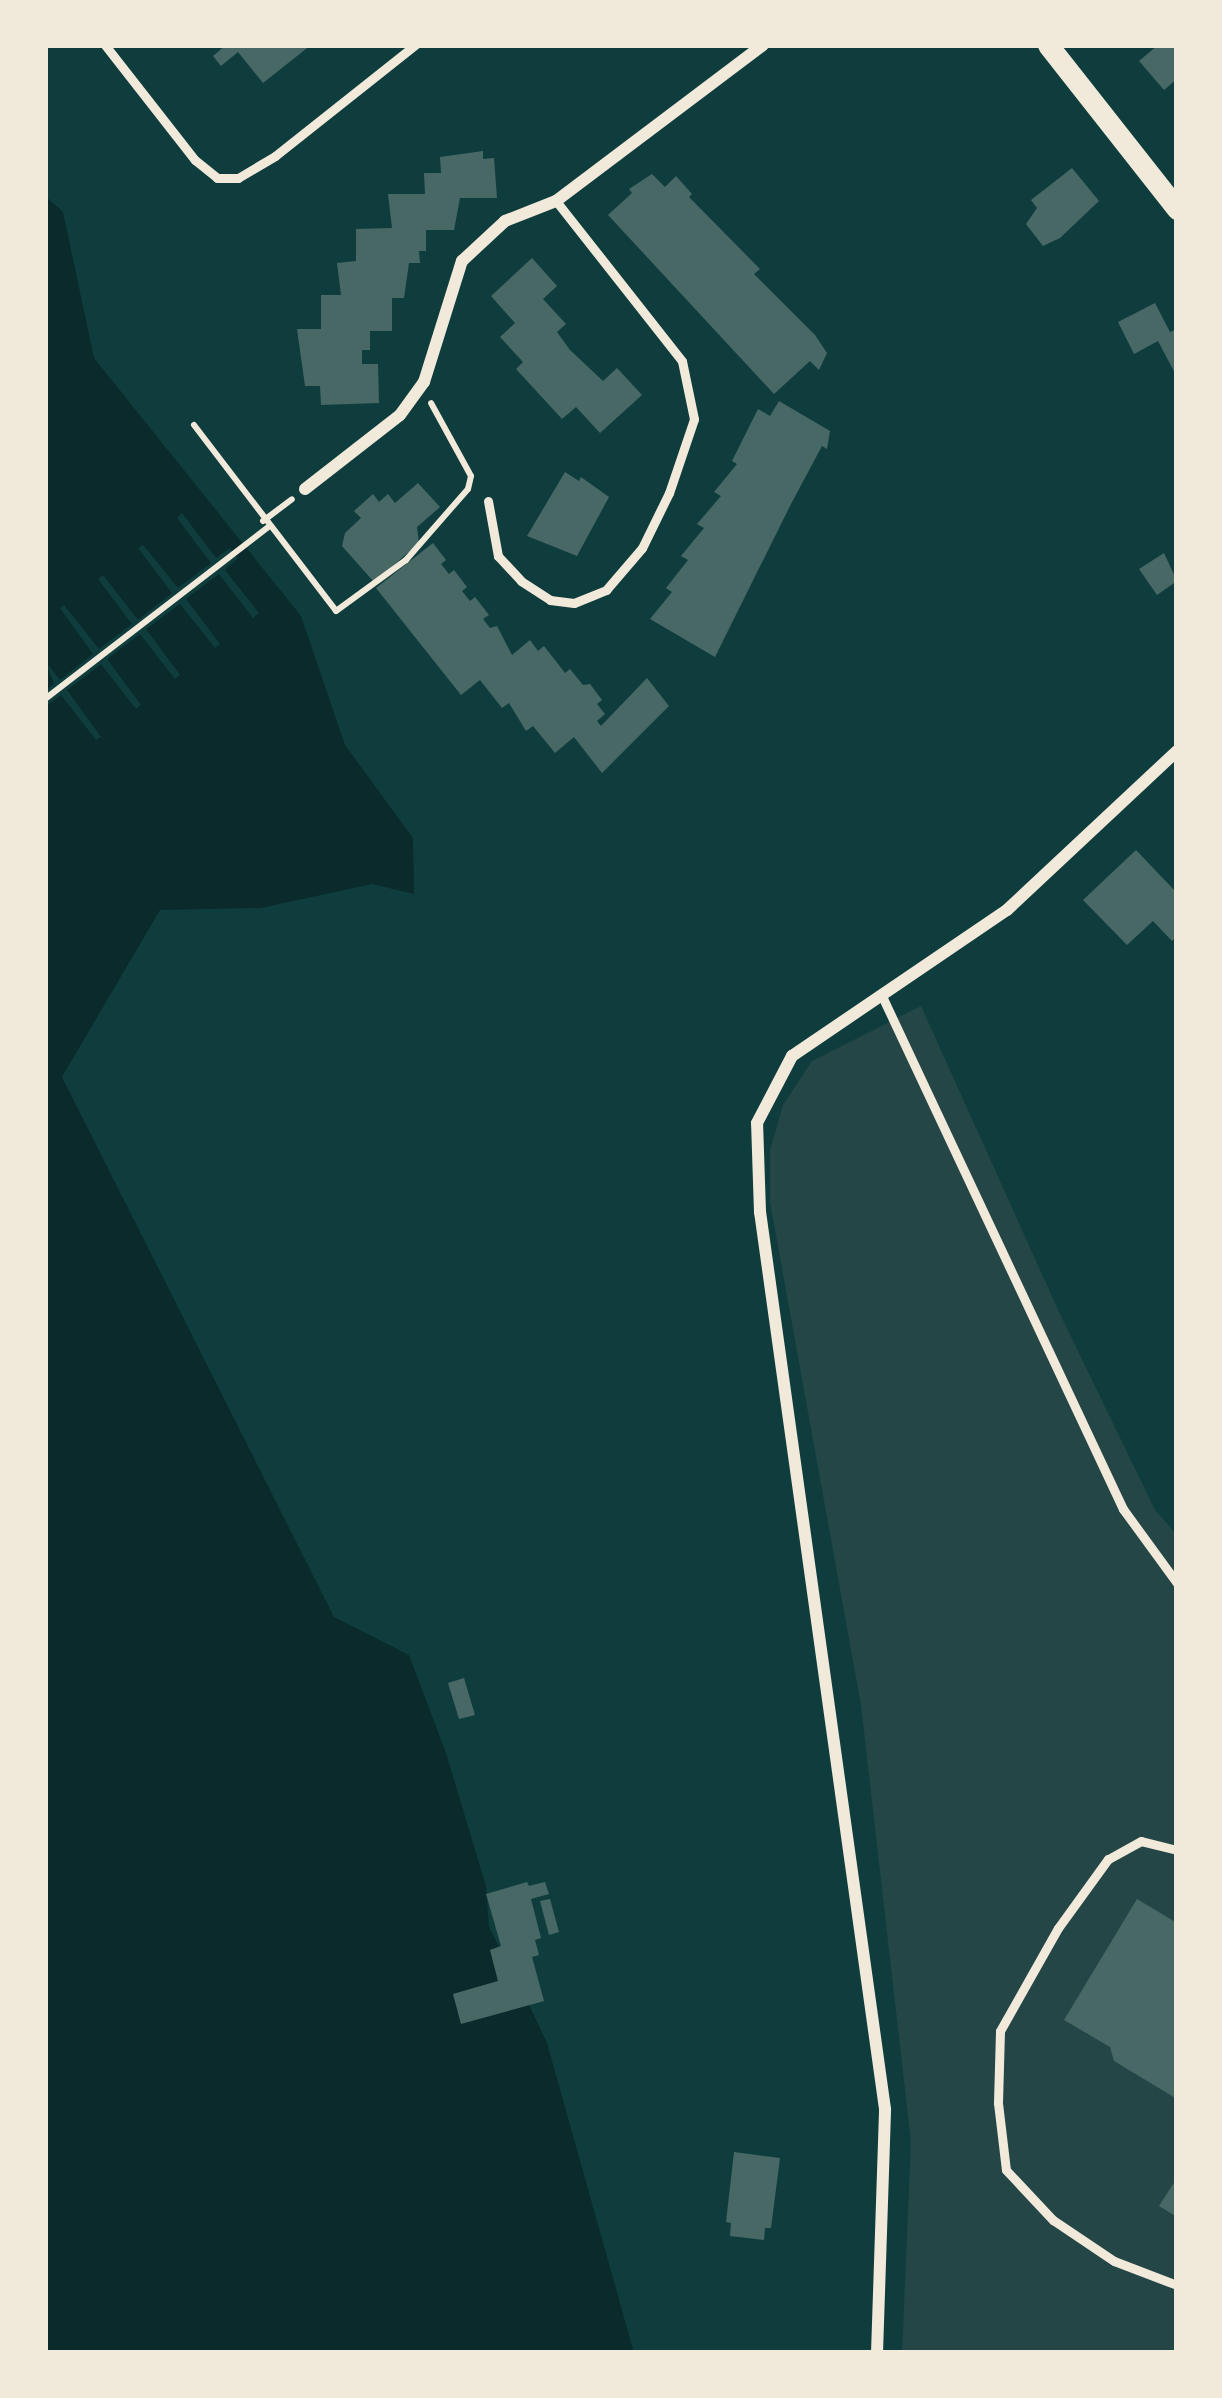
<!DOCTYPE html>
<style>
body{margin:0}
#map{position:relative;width:1222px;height:2398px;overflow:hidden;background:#0f3d3e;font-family:Rubik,sans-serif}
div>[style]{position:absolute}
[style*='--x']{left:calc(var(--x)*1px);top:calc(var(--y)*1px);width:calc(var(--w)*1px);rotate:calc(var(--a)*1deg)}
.green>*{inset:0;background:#244646}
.water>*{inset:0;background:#0a2a2b}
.pier>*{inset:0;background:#0f3d3e}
.building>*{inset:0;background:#486865}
.path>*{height:6px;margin:-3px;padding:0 3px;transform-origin:3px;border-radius:3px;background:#f1e9da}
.service>*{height:9px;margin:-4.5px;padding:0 4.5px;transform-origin:4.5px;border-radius:4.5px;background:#f1e9da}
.minor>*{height:12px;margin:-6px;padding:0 6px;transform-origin:6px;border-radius:6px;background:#f1e9da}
.tertiary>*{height:21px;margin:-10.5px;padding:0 10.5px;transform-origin:10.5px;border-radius:10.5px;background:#f1e9da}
span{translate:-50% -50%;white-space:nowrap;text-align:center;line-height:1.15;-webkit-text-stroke:12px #f1e9da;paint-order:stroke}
.frame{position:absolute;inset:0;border:48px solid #f1e9da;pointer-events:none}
</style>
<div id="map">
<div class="green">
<div style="clip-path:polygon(921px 1006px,1059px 1312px,1155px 1510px,1177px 1535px,1177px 2353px,902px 2353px,911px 2142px,861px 1705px,770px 1202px,770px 1150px,783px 1105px,812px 1061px)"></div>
</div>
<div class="water">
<div style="clip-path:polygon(45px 196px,63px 212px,94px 358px,301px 616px,345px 745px,413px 838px,414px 894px,372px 884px,261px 908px,160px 910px,62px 1077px,334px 1617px,409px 1655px,446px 1753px,486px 1886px,489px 1927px,499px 1947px,490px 1950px,498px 1981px,453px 1994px,461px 2023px,529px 2005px,547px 2043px,634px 2353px,45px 2353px)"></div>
</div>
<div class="pier">
<div style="clip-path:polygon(182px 513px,216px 558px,230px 548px,238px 558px,225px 570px,259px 613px,253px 618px,219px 574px,186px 599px,220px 644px,215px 648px,180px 604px,146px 629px,180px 675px,175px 679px,140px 634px,107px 659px,141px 705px,136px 709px,101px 664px,67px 690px,101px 737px,96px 740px,61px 695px,45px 707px,45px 691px,54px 684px,45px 661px,60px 680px,93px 654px,60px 608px,64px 605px,99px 649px,132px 624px,98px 579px,103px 575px,138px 620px,172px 593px,138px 548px,143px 545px,178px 588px,211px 563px,177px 518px)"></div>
</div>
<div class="building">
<div style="clip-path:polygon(226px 45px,311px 45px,263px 83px,238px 52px,221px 66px,213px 56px)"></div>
<div style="clip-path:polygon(1158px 45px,1177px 45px,1177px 79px,1164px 90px,1139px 61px)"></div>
<div style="clip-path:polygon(483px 151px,483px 159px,494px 158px,497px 198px,460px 198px,454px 230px,426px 230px,426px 251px,419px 251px,420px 263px,409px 263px,404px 298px,392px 298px,392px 331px,370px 331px,370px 350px,362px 350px,362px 364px,378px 364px,379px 403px,321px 405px,320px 386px,305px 386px,297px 329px,321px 329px,321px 295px,341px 295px,337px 263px,356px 261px,356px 229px,392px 228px,388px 194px,425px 194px,424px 173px,441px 173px,440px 157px)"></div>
<div style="clip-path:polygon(1072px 168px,1099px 201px,1060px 238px,1043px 246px,1026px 224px,1037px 208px,1031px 200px)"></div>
<div style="clip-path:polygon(652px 174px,665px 187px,676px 176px,692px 194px,689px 197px,760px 269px,754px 274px,815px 335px,827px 353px,819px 370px,810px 361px,774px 394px,608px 215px,632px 193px,629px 189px)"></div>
<div style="clip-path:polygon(532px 258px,557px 286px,543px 299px,566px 324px,557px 332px,570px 350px,603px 381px,617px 368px,642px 395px,600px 433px,576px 407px,562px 419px,516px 369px,523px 362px,500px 337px,515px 323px,491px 296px)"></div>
<div style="clip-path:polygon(1155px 303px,1170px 332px,1177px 329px,1177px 377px,1158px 341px,1134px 354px,1118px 322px)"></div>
<div style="clip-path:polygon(779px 401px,830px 431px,827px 449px,822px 446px,791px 504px,715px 657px,650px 619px,672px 592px,666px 588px,688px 560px,681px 556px,704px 528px,697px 524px,721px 496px,714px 492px,737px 464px,732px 461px,758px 409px,770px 416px)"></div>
<div style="clip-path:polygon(565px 472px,579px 481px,581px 477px,609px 497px,577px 556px,527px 536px)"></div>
<div style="clip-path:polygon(418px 483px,440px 507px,417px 527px,419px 543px,374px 582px,342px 546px,345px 533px,361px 518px,354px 511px,373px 494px,379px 502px,388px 494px,395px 503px)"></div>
<div style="clip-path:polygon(433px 543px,446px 560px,441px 564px,449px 574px,454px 570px,467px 587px,462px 591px,470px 601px,475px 597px,489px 615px,483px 619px,490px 628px,497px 626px,512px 655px,530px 640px,538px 651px,544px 646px,565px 673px,570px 669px,583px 685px,590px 684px,602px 700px,597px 704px,605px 714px,597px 721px,601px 726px,647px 678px,669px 706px,602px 773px,574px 737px,555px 753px,533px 726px,526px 731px,509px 703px,502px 708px,480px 680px,461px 695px,376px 588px)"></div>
<div style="clip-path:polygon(1164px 553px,1177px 581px,1157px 595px,1139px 569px)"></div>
<div style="clip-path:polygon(1136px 850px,1177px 893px,1177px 936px,1172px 941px,1153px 921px,1127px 945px,1083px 900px)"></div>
<div style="clip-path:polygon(464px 1678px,475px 1715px,459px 1719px,448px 1683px)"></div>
<div style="clip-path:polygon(527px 1882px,529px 1886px,545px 1882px,549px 1894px,531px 1899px,541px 1938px,535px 1940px,539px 1955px,532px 1957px,544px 2001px,461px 2024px,453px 1994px,498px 1981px,490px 1950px,501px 1946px,486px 1894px)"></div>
<div style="clip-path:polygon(550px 1899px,559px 1932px,549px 1935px,540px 1901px)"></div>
<div style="clip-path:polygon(1137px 1899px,1177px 1923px,1177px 2099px,1114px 2061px,1110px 2047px,1064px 2020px)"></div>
<div style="clip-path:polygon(734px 2152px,780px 2158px,771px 2228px,765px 2228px,764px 2240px,730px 2236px,731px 2223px,726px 2222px)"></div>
<div style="clip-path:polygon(1177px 2178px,1177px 2217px,1159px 2206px)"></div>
</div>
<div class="path">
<div style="--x:194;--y:425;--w:234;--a:52.6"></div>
<div style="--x:336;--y:611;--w:87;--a:-36.1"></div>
<div style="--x:406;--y:560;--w:94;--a:-48.9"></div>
<div style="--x:468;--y:489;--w:13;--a:-77"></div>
<div style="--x:471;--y:476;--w:83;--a:-118.7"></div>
<div style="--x:263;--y:521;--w:36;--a:-37"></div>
<div style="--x:45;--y:699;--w:282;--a:-37.6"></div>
</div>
<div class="service">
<div style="--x:105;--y:45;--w:146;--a:52"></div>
<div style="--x:195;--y:160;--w:28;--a:39"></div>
<div style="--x:217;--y:178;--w:21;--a:0"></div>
<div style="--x:238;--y:178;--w:43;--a:-30.7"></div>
<div style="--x:275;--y:156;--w:179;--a:-38.4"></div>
<div style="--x:488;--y:501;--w:56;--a:79.7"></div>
<div style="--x:498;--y:556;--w:34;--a:47"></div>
<div style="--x:521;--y:581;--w:35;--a:33"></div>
<div style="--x:550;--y:600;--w:24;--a:7"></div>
<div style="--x:574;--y:603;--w:35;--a:-22"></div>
<div style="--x:606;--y:590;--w:55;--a:-49.4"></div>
<div style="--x:642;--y:548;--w:61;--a:-63.9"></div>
<div style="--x:669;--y:493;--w:78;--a:-71.3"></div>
<div style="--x:694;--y:419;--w:59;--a:-101.7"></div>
<div style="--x:682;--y:361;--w:204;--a:-128.2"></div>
<div style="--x:881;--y:994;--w:569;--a:64.83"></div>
<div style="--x:1123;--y:1509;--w:92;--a:53.9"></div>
<div style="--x:1177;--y:1850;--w:37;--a:-166"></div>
<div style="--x:1141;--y:1841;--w:38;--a:151"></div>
<div style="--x:1108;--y:1859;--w:85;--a:125.9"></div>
<div style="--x:1058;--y:1928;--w:118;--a:119.4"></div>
<div style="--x:1000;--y:2031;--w:72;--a:91.6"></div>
<div style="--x:998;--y:2103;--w:67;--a:83.2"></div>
<div style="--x:1006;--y:2170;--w:69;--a:46.8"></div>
<div style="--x:1053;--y:2220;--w:73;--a:33.9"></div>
<div style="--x:1114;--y:2261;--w:67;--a:20.9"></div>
</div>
<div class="minor">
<div style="--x:305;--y:489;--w:120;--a:-37.9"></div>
<div style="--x:400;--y:415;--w:41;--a:-54"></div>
<div style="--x:424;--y:382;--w:127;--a:-72.6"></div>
<div style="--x:462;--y:261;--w:59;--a:-42.9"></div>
<div style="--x:505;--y:221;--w:55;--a:-21.4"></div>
<div style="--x:556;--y:201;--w:259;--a:-37"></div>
<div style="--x:877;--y:2353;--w:244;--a:-88.1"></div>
<div style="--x:885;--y:2109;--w:906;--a:-97.93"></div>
<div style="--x:760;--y:1212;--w:89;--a:-91.9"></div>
<div style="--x:757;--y:1123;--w:76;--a:-62.4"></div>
<div style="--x:792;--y:1056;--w:260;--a:-34.2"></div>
<div style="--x:1007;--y:910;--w:233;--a:-43.1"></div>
</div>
<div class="tertiary">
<div style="--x:1048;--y:45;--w:209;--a:51.8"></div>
</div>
<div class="frame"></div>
</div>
